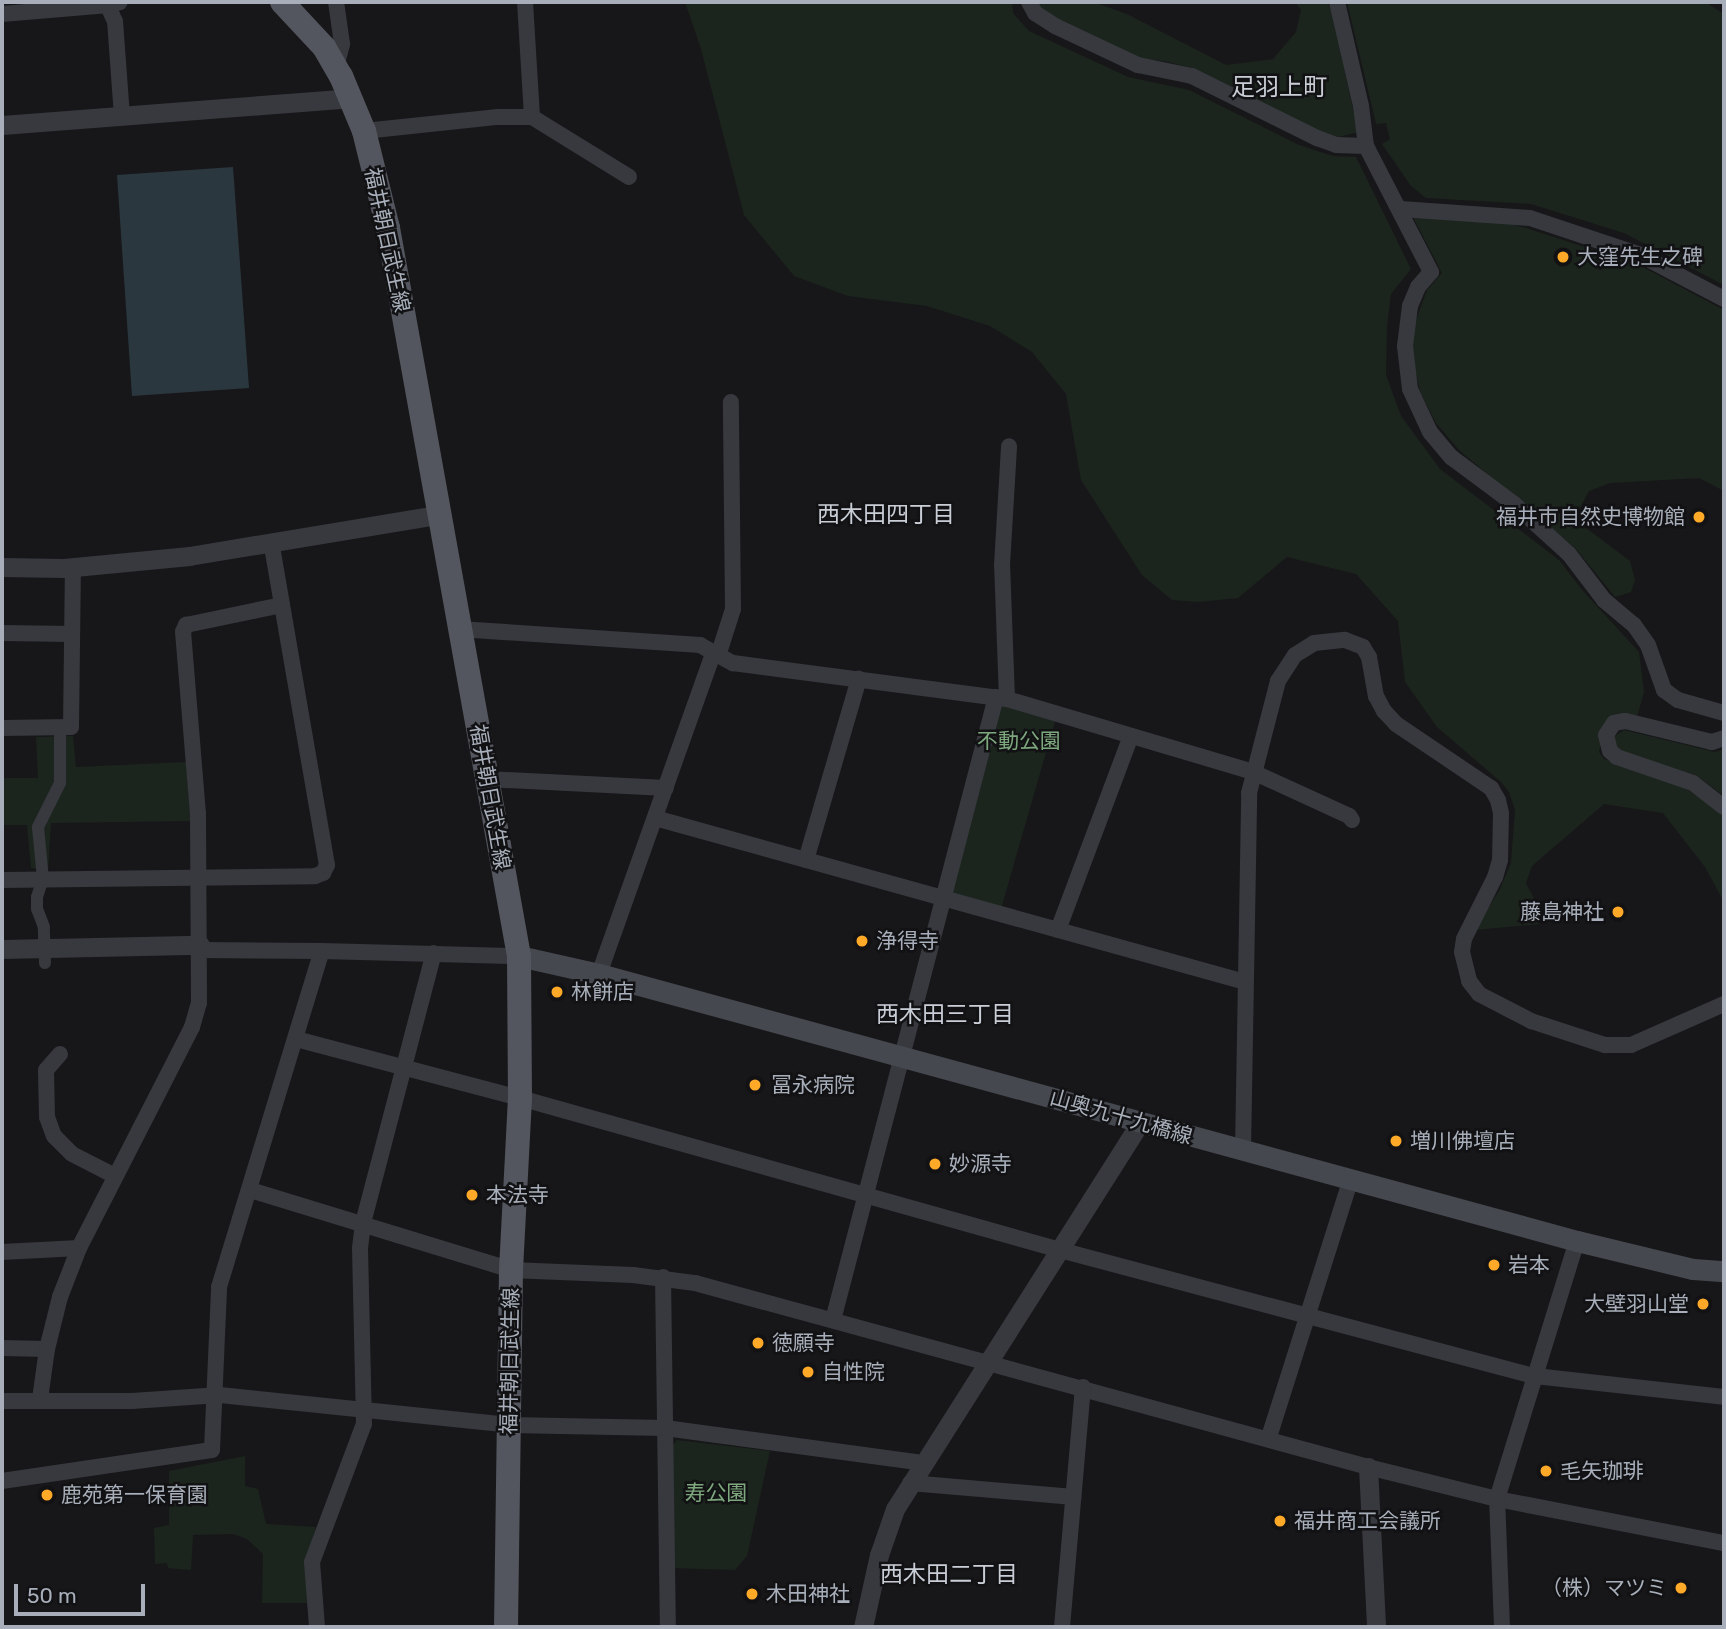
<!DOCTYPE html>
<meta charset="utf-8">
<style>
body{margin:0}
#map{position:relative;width:1726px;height:1629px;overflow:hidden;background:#171719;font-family:Rubik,"Noto Sans JP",sans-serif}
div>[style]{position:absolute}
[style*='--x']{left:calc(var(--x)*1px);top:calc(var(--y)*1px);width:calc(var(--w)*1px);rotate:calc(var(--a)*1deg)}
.green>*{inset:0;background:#1c251d}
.water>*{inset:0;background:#2b373f}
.pedestrian>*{height:12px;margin:-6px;padding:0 6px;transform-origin:6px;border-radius:6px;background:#37393f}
.minor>*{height:16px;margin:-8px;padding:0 8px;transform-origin:8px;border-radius:8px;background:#37393f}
.tertiary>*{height:19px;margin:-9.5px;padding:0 9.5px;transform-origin:9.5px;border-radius:9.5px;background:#37393f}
.secondary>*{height:21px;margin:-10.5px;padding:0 10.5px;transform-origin:10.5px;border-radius:10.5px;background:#45484f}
.primary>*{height:24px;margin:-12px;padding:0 12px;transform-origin:12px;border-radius:12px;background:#53565e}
.dots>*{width:19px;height:19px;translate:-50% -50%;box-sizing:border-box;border:4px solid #121214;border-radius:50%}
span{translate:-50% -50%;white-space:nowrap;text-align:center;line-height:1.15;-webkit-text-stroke:5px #121214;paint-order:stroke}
.street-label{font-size:21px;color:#a8afba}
.poi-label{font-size:21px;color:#a8afba}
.left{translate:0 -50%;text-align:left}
.right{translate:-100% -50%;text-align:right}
.park-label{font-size:21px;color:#7da77d}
.neighbourhood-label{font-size:23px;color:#c9cdd6}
.quarter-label{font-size:24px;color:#c9cdd6}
.frame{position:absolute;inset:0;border:4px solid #a8afba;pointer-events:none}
.scale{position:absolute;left:14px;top:1584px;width:131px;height:32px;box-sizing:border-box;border:4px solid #a8afba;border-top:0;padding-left:9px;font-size:21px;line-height:24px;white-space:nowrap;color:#a8afba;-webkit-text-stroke:5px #121214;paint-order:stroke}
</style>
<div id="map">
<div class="green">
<div style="clip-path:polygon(685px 2px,1012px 2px,1013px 13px,1029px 31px,1128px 77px,1189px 90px,1299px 145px,1333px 156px,1356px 157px,1411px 269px,1391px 294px,1387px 326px,1386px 375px,1401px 416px,1440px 469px,1559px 560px,1583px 591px,1639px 652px,1644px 692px,1637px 717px,1605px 723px,1599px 752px,1604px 759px,1686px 789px,1705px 800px,1723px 816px,1724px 902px,1705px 867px,1663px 813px,1604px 804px,1532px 866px,1526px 883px,1540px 910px,1540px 924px,1474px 930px,1499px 891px,1511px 863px,1515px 810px,1509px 792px,1501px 782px,1437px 727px,1405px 682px,1398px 621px,1356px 574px,1287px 557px,1238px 598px,1198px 602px,1172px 600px,1142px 575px,1081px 480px,1066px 394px,1032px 352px,990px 326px,927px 306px,848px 296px,794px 276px,744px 215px,701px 49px)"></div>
<div style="clip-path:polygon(1035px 2px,1093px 2px,1127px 14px,1226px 65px,1273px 59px,1296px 32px,1301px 10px,1295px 2px,1327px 2px,1332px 12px,1358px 132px,1339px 137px,1318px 131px,1196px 69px,1164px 61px,1139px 59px,1038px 10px)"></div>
<div style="clip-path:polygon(1347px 2px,1705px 2px,1724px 14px,1724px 285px,1624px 233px,1531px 204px,1426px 198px,1411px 186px,1382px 144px,1390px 139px,1386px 123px,1376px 124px)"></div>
<div style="clip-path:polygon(1413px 217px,1502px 222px,1526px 228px,1637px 264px,1724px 310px,1724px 491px,1699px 478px,1610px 483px,1589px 491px,1574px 519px,1630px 561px,1635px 580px,1631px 592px,1615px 597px,1576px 549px,1459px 450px,1436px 423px,1420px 392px,1412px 355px,1415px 323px,1427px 290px,1442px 273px)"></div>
<div style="clip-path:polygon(1000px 705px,1055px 721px,1001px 909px,949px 893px)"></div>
<div style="clip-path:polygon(1624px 730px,1715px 752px,1724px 749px,1724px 796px,1696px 775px,1620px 752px,1615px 746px,1615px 736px)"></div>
<div style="clip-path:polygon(73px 736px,76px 767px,186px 762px,191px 821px,51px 823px,48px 871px,31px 868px,27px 825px,2px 825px,2px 778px,38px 778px,36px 737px)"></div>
<div style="clip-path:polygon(677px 1440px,770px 1451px,747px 1556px,735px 1570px,672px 1568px,670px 1448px)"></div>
<div style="clip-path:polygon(245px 1456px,245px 1486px,258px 1489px,266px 1524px,316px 1527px,306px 1559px,307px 1603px,262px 1603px,263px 1554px,247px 1539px,233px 1534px,193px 1535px,191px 1570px,168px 1568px,167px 1563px,155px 1564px,154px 1528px,169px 1525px,169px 1471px)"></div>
</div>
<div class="water">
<div style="clip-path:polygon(233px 167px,249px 388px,132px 396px,117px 175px)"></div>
</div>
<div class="pedestrian">
<div style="--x:45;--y:963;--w:36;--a:-92"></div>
<div style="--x:44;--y:927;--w:19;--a:-111"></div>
<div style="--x:37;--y:909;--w:12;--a:-90"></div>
<div style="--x:37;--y:897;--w:19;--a:-72"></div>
<div style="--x:43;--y:879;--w:52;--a:-95.5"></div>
<div style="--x:38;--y:827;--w:49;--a:-63.4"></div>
<div style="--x:60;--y:783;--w:56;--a:-90"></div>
</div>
<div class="minor">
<div style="--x:106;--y:2;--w:21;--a:65"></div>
<div style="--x:115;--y:21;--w:95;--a:85.8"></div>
<div style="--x:525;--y:2;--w:115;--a:86.5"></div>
<div style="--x:1029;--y:2;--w:13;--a:61"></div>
<div style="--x:1035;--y:13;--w:24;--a:33"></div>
<div style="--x:1055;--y:26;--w:92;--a:25.2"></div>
<div style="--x:1138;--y:65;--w:55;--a:11.5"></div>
<div style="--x:1192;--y:76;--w:140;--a:26.4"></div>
<div style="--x:1317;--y:138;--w:20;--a:20"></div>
<div style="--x:1336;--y:145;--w:30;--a:2"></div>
<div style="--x:1337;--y:2;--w:107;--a:77"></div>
<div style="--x:1361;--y:106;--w:40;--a:82.9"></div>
<div style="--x:1366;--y:146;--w:142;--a:62.7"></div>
<div style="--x:1431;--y:272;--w:20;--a:131"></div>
<div style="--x:1418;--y:287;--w:21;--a:113"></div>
<div style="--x:1410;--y:306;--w:40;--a:97.1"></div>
<div style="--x:1405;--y:346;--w:43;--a:83.4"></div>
<div style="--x:1410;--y:389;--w:47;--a:65.1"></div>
<div style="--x:1430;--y:432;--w:33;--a:50"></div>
<div style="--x:1451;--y:457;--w:79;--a:36.7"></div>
<div style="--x:1514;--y:504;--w:74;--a:42.3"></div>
<div style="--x:1569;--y:554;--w:58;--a:52.7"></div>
<div style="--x:1604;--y:600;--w:39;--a:40"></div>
<div style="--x:1634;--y:625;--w:24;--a:55"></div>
<div style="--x:1648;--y:645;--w:48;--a:70.4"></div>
<div style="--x:1664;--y:690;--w:17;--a:36"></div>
<div style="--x:1678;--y:700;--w:48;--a:15.8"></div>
<div style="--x:2;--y:14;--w:107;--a:-4.8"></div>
<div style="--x:109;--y:5;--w:11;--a:-15"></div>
<div style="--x:336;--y:67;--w:24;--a:-75"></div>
<div style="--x:342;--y:44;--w:42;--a:-98.1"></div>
<div style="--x:364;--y:131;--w:135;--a:-6"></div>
<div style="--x:498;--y:117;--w:34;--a:0"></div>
<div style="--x:532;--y:117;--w:114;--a:31.7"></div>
<div style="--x:1401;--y:209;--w:129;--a:4"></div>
<div style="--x:1530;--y:218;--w:114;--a:18.4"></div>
<div style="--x:1638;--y:254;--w:97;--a:27.6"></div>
<div style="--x:459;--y:629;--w:242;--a:3.8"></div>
<div style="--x:700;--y:645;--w:38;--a:29"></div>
<div style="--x:733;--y:663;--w:276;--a:7.5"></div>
<div style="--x:1007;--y:699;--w:257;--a:16.5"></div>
<div style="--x:1253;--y:772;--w:106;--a:24.6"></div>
<div style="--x:1349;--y:816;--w:5;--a:53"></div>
<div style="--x:2;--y:633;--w:70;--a:0.8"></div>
<div style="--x:718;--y:656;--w:49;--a:-72.3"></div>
<div style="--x:733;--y:609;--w:207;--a:-90.6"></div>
<div style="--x:1007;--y:699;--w:134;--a:-92.1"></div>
<div style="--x:1002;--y:565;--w:119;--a:-86.6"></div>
<div style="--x:2;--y:728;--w:69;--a:-0.8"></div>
<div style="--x:71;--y:727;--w:160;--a:-89.3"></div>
<div style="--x:1724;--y:738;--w:13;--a:162"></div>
<div style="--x:1712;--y:742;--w:89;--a:-166.4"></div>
<div style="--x:1625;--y:721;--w:11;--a:170"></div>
<div style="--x:1614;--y:723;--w:14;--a:124"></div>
<div style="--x:1606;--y:735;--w:16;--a:76"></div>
<div style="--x:1610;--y:751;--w:9;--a:41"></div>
<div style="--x:1617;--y:757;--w:80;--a:18.9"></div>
<div style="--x:1693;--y:783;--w:39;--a:38"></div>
<div style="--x:486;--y:779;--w:180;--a:2.9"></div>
<div style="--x:655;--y:818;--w:612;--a:15.53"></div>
<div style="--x:806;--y:860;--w:189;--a:-73.7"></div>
<div style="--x:2;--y:880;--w:313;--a:-0.7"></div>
<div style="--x:315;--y:876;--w:9;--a:-21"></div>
<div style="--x:323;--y:873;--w:9;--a:-63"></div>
<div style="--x:327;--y:865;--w:328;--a:-99.8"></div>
<div style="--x:1058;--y:930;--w:207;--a:-69.4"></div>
<div style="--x:200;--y:950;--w:122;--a:0.5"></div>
<div style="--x:599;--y:974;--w:340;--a:-70.4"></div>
<div style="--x:296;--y:1039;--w:232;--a:14.8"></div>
<div style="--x:520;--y:1098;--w:561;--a:15.72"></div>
<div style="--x:1060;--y:1250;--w:491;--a:14.9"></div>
<div style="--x:1535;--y:1376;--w:190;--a:6.3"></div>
<div style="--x:60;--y:1054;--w:21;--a:131"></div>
<div style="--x:46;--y:1070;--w:47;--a:88.8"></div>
<div style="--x:47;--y:1117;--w:20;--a:70"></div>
<div style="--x:54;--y:1136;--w:25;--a:45"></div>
<div style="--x:72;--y:1154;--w:48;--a:27.1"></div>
<div style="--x:1243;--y:1150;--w:357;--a:-89"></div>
<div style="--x:1249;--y:793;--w:116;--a:-75.5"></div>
<div style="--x:1278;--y:681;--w:31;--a:-57"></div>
<div style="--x:1295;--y:655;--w:22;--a:-32"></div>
<div style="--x:1314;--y:643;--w:31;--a:-6"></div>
<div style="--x:1345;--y:640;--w:19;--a:21"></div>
<div style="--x:1363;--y:647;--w:12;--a:59"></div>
<div style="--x:1369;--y:657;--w:40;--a:80"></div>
<div style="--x:1376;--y:696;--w:17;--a:62"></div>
<div style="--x:1384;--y:711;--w:18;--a:47"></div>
<div style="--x:1396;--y:724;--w:115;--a:34"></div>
<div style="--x:1491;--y:788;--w:14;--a:60"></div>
<div style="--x:1498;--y:800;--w:13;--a:77"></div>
<div style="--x:1501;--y:813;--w:47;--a:91.2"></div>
<div style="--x:1500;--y:860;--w:18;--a:106"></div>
<div style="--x:1495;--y:877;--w:69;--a:116.6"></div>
<div style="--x:1464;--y:939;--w:13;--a:99"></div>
<div style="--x:1462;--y:952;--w:30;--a:76"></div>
<div style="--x:1469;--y:981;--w:16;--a:52"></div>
<div style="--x:1479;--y:994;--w:59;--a:27.4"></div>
<div style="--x:1531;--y:1021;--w:78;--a:18"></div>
<div style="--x:1605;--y:1045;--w:26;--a:0"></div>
<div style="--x:1631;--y:1045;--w:102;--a:-23.8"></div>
<div style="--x:250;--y:1190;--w:273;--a:17"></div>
<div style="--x:511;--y:1270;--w:122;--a:2.3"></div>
<div style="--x:633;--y:1275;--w:63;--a:7.4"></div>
<div style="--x:695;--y:1283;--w:698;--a:15.29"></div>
<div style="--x:1368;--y:1467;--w:133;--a:13.9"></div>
<div style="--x:1497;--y:1499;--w:231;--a:11"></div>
<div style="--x:2;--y:1252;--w:77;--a:-3"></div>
<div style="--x:663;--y:1277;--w:350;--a:89.2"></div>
<div style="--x:833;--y:1320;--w:644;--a:-75.34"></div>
<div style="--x:2;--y:1348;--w:45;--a:1.3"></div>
<div style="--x:40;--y:1399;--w:50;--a:-82"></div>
<div style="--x:47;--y:1349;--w:54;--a:-76"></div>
<div style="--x:60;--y:1297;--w:53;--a:-68.8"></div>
<div style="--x:79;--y:1248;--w:248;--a:-62.9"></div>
<div style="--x:192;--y:1027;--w:25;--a:-74"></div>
<div style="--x:199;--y:1003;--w:189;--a:-90.3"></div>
<div style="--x:198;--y:814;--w:183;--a:-94.7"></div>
<div style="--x:183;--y:632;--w:8;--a:-67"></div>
<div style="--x:186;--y:625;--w:98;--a:-11.8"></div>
<div style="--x:2;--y:1401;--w:130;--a:0"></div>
<div style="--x:132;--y:1401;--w:88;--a:-3.9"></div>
<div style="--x:220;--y:1395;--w:291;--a:5.9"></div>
<div style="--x:509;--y:1425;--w:156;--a:1.1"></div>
<div style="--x:665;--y:1428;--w:260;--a:7.7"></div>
<div style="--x:1269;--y:1437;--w:269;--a:-72.4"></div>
<div style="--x:2;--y:1481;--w:212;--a:-8.4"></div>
<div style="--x:212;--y:1450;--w:163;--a:-87.5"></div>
<div style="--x:219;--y:1287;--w:351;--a:-73"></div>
<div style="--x:322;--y:951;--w:197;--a:1.5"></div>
<div style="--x:910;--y:1483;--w:164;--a:4.9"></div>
<div style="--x:317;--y:1627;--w:65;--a:-94.4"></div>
<div style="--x:312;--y:1562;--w:147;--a:-69.4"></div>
<div style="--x:364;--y:1424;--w:176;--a:-91.3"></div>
<div style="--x:360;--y:1248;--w:25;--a:-83"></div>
<div style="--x:363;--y:1223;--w:279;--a:-75.3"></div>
<div style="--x:1062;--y:1627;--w:241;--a:-85"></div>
<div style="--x:1502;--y:1627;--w:128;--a:-92.2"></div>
<div style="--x:1497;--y:1499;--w:270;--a:-72.8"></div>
</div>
<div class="tertiary">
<div style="--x:2;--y:125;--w:349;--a:-4.4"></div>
<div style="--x:2;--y:567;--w:62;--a:0.9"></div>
<div style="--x:64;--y:568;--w:126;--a:-5.5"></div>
<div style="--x:189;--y:556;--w:252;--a:-9.4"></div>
<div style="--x:2;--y:949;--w:198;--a:-1.2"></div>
<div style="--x:1368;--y:1467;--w:160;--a:87.1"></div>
<div style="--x:863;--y:1627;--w:74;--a:-77.5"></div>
<div style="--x:879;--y:1555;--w:49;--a:-70.8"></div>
<div style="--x:895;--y:1509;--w:459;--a:-57.6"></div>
</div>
<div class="secondary">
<div style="--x:519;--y:956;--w:82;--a:12.7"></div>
<div style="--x:599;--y:974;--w:1014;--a:15.27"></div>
<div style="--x:1577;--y:1241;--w:119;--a:13.6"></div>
<div style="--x:1693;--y:1269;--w:31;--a:4"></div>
</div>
<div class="primary">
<div style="--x:282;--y:2;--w:62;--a:47"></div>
<div style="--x:324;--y:47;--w:34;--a:60"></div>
<div style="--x:341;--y:76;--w:60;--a:67.3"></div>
<div style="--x:364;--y:131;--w:100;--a:76.1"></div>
<div style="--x:388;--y:228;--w:740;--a:79.8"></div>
<div style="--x:519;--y:956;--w:142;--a:89.6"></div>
<div style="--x:520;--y:1098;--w:172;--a:93"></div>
<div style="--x:511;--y:1270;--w:357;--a:90.8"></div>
</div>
<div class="dots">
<div style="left:1563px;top:257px;background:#ffa929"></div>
<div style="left:1699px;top:517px;background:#ffa929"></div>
<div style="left:1618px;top:912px;background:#ffa929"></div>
<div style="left:862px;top:941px;background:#ffa929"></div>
<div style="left:557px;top:992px;background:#ffa929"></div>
<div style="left:755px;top:1085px;background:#ffa929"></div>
<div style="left:1396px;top:1141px;background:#ffa929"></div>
<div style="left:935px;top:1164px;background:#ffa929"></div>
<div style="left:472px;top:1195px;background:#ffa929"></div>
<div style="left:1494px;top:1265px;background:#ffa929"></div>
<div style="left:1703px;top:1304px;background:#ffa929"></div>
<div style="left:758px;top:1343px;background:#ffa929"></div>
<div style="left:808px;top:1372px;background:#ffa929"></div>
<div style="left:1546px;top:1471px;background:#ffa929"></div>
<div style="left:47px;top:1495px;background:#ffa929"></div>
<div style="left:1280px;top:1521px;background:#ffa929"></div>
<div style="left:1681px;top:1588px;background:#ffa929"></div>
<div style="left:752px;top:1594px;background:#ffa929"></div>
</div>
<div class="street-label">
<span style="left:387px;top:240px;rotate:78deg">福井朝日武生線</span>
<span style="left:490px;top:797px;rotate:80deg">福井朝日武生線</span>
<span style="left:1121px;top:1117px;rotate:16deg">山奥九十九橋線</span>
<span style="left:510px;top:1361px;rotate:-89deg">福井朝日武生線</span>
</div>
<div class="poi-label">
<span class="left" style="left:1577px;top:257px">大窪先生之碑</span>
<span class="right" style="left:1685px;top:517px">福井市自然史博物館</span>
<span class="right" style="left:1604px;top:912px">藤島神社</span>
<span class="left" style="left:876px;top:941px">浄得寺</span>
<span class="left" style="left:571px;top:992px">林餅店</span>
<span class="left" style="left:771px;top:1085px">冨永病院</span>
<span class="left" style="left:1410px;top:1141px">増川佛壇店</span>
<span class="left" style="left:949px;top:1164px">妙源寺</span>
<span class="left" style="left:486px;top:1195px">本法寺</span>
<span class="left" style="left:1508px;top:1265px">岩本</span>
<span class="right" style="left:1689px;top:1304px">大壁羽山堂</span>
<span class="left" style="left:772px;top:1343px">徳願寺</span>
<span class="left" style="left:822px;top:1372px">自性院</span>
<span class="left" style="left:1560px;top:1471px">毛矢珈琲</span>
<span class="left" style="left:61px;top:1495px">鹿苑第一保育園</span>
<span class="left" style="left:1294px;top:1521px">福井商工会議所</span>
<span class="right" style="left:1667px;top:1588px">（株）マツミ</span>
<span class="left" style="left:766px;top:1594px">木田神社</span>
</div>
<div class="park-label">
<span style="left:1019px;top:741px">不動公園</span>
<span style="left:716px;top:1493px">寿公園</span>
</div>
<div class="neighbourhood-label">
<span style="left:886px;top:514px">西木田四丁目</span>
<span style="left:945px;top:1014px">西木田三丁目</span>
<span style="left:949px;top:1574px">西木田二丁目</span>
</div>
<div class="quarter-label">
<span style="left:1279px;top:88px">足羽上町</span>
</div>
<div class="frame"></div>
<div class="scale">50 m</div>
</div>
